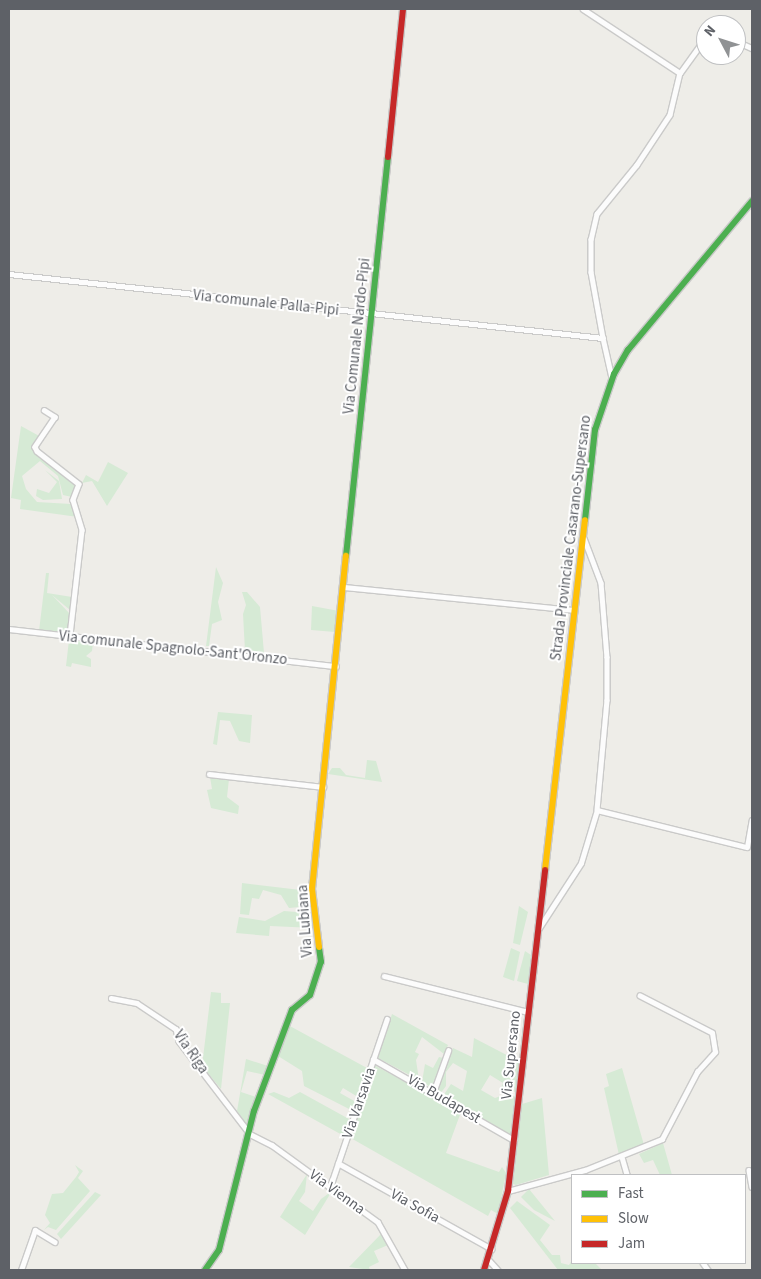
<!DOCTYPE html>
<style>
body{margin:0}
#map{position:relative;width:761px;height:1279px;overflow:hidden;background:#eeede8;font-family:"Source Sans 3",sans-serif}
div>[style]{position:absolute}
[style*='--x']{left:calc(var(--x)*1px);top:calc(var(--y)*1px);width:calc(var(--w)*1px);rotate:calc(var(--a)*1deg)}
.green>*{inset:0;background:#d6ead5}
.roads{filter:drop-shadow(1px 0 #cacac9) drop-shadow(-1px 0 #cacac9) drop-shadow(0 1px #cacac9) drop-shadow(0 -1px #cacac9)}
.street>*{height:4.5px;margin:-2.25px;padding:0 2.25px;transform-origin:2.25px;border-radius:2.25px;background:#fcfcfc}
.fast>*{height:6px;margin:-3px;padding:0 3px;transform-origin:3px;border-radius:3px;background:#4caf50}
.slow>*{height:6px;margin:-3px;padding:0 3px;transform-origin:3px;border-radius:3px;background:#ffc107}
.jam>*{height:6px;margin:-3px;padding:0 3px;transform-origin:3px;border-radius:3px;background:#c62828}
span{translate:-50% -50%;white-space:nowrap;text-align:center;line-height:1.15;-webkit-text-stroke:4px #fff;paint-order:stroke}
.street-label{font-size:15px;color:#5e6167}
.frame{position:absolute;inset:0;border:10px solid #5e6167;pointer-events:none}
.legend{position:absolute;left:571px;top:1174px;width:175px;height:90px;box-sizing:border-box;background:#fff;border:1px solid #bfc0c2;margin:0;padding:6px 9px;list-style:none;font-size:15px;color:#5e6167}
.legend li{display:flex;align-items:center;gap:10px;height:25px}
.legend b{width:25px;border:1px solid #bfc0c2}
.north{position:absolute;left:696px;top:15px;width:50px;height:50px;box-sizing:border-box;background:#fff;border:1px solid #bfc0c2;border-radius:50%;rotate:310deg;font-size:14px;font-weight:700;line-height:20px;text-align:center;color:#5e6167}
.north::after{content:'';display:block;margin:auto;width:18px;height:22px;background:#909294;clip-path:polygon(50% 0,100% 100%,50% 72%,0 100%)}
</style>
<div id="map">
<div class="green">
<div style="clip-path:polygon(21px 426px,41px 437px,31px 448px,77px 483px,72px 497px,63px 495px,58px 476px,40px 461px,22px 476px,26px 489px,37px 502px,71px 504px,78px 517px,20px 509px,21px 500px,11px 498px)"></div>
<div style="clip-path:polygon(108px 462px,128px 473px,107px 506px,92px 481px,82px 483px,86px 475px,98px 482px)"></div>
<div style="clip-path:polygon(45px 470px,59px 481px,62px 499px,43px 500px,36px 496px,37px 489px,49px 493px,57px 482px)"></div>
<div style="clip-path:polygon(216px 567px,223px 583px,218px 602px,222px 620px,212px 624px,209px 646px,206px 646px)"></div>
<div style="clip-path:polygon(46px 573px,49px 573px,47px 593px,72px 597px,70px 610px,52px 595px,70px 614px,68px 634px,39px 631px)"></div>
<div style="clip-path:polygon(242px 592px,247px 592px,260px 607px,264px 653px,245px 651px,243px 614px,246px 605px)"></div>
<div style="clip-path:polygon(312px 606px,339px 611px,335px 632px,311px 630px)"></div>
<div style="clip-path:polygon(69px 640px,93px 642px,92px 651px,86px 656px,91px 659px,91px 667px,72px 663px,71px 667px,66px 666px)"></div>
<div style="clip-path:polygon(218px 712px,252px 715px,250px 743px,239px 741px,230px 721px,220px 720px,217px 745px,213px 744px)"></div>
<div style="clip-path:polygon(367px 760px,376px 761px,382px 782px,328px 774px,332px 768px,340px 768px,346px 775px,365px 778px)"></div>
<div style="clip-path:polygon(210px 777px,229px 779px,227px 797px,239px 806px,238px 814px,211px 808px,207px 790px,212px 789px)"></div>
<div style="clip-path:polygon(242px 883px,309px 891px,311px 906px,289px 908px,281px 895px,263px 890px,259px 899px,252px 898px,249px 915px,240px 914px)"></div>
<div style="clip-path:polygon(519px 906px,528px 912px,520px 945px,513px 943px)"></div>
<div style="clip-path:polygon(284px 911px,309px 913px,314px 928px,270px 926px,269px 936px,236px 933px,239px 917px,265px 921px)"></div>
<div style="clip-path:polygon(511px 948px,520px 952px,514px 981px,503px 977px)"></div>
<div style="clip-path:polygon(525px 951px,531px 955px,528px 984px,517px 981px)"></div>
<div style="clip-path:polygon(211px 992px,221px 993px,221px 1003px,230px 1003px,221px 1089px,202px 1066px)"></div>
<div style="clip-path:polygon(392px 1014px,448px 1045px,444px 1054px,422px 1037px,415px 1052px,419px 1054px,416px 1060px,419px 1080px,378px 1058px)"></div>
<div style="clip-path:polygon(288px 1025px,367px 1068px,358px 1097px,343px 1088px,340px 1093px,356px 1102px,353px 1111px,304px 1086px,302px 1071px,278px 1056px)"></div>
<div style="clip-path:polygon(474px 1038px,520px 1062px,515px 1092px,500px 1090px,503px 1083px,490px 1075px,481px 1090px,495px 1098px,509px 1093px,515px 1097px,510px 1135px,443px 1096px,451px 1084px,463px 1091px,467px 1071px,453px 1063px,446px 1072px,446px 1086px,440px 1094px,436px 1092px,453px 1048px,472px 1057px)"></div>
<div style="clip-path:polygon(439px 1057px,443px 1058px,432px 1088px,422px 1082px,425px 1064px,433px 1068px)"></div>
<div style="clip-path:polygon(246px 1059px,268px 1066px,265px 1075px,247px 1071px,241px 1092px,256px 1097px,248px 1128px,237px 1111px)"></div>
<div style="clip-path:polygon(374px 1065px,461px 1112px,446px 1153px,499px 1172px,502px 1167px,506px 1173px,498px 1214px,491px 1210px,488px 1216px,349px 1137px)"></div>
<div style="clip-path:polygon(622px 1068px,644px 1145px,619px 1155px,604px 1088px,609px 1086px,606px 1074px)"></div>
<div style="clip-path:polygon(274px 1092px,289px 1098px,300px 1092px,349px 1119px,344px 1136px,268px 1094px)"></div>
<div style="clip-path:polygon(542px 1098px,549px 1175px,516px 1185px,513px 1184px,522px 1104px)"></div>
<div style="clip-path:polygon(663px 1143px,672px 1175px,660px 1175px,653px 1160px,644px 1163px,639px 1154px)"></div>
<div style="clip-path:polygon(75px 1165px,83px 1171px,78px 1178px,90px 1191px,56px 1230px,48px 1227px,44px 1230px,50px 1223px,45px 1215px,52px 1194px,63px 1193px,76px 1177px,79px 1172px)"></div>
<div style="clip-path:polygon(307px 1174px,305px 1192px,299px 1201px,313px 1211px,321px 1199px,332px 1191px,305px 1235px,280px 1217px)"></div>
<div style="clip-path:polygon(529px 1189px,555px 1221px,534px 1210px,521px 1197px)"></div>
<div style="clip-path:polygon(95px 1192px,101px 1195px,61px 1239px,57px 1234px)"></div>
<div style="clip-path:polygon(517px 1201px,550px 1225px,540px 1240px,552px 1255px,560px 1255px,561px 1263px,569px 1265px,572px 1260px,572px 1263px,595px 1263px,602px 1270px,558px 1270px,510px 1208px)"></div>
<div style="clip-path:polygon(382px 1233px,388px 1245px,374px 1251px,379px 1262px,369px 1267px,370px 1270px,349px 1267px)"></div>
</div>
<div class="roads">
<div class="street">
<div style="--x:583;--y:9;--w:116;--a:33.4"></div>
<div style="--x:680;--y:73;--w:43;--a:103.4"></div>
<div style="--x:670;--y:115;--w:60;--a:123.4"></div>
<div style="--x:637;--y:165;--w:63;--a:129.2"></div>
<div style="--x:597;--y:214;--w:26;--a:103"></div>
<div style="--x:591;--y:239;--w:33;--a:90"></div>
<div style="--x:591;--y:272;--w:67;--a:79.7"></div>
<div style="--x:736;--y:41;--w:17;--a:24"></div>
<div style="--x:680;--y:73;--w:44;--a:-54.2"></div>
<div style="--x:9;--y:274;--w:597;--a:6.15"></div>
<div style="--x:603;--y:338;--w:41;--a:77.3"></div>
<div style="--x:44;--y:410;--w:13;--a:32"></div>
<div style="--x:55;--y:417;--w:36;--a:124"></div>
<div style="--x:35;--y:447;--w:4;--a:63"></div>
<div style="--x:37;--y:451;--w:53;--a:38.2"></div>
<div style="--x:79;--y:484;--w:17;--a:111"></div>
<div style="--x:73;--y:500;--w:31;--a:73"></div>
<div style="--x:82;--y:530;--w:107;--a:96.5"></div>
<div style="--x:584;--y:538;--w:48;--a:69.3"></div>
<div style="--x:601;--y:583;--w:74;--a:85.4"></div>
<div style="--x:607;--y:657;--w:43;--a:90"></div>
<div style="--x:607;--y:700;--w:110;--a:95.2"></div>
<div style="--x:344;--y:587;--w:230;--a:5.7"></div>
<div style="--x:9;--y:629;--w:329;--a:6.5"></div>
<div style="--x:209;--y:774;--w:115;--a:6.5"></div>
<div style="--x:539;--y:928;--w:77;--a:-57.1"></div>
<div style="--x:581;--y:863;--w:55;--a:-73.2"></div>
<div style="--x:597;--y:810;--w:154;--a:13.9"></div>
<div style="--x:747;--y:847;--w:27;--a:-80"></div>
<div style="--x:384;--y:976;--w:148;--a:14"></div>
<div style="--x:111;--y:998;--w:26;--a:11"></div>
<div style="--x:137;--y:1003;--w:47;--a:33.7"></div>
<div style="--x:176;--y:1029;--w:12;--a:76"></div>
<div style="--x:179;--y:1041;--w:117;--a:52.6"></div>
<div style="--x:250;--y:1134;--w:25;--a:27"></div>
<div style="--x:272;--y:1145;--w:131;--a:36"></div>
<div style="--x:378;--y:1222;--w:55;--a:60.6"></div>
<div style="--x:373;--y:1059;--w:163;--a:29.9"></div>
<div style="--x:433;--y:1093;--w:45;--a:-70.3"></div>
<div style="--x:622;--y:1157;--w:19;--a:74"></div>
<div style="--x:338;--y:1163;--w:176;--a:29.2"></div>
<div style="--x:749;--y:1170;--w:17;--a:80"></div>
<div style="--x:330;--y:1187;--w:177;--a:-71.3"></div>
<div style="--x:508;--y:1191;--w:80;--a:-15.3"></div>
<div style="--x:585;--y:1170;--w:83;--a:-21.9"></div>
<div style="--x:662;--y:1139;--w:76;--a:-62.4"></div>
<div style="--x:697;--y:1072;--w:27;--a:-48"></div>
<div style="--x:715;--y:1052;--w:19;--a:-99"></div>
<div style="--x:712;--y:1033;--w:81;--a:-152.8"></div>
<div style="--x:488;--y:1259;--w:15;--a:48"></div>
<div style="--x:703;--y:1263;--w:9;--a:54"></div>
<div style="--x:21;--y:1270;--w:42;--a:-70.7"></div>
<div style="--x:35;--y:1230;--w:23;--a:31"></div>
</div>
<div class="fast">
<div style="--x:585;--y:520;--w:91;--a:-83.7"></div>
<div style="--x:595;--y:430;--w:59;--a:-71.3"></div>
<div style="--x:614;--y:374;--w:28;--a:-60"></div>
<div style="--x:628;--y:350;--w:194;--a:-50.2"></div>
<div style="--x:346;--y:556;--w:401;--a:-84"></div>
<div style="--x:205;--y:1270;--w:24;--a:-55"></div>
<div style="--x:219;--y:1250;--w:143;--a:-75.9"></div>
<div style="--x:254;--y:1111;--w:108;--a:-69.4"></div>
<div style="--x:292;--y:1010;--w:23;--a:-40"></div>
<div style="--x:310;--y:995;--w:35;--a:-72"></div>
<div style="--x:321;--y:962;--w:15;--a:-98"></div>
</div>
<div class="slow">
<div style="--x:545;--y:870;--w:352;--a:-83.5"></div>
<div style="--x:319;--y:947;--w:58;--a:-96.9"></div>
<div style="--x:312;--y:889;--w:335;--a:-84.2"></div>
</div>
<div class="jam">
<div style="--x:388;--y:157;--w:149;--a:-84.2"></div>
<div style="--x:484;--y:1270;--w:83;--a:-73.1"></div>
<div style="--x:508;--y:1191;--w:323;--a:-83.4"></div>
</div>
</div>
<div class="street-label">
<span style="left:266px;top:303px;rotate:6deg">Via comunale Palla-Pipi</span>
<span style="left:357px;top:336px;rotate:-84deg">Via Comunale Nardo-Pipi</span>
<span style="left:571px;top:538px;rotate:-83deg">Strada Provinciale Casarano-Supersano</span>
<span style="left:173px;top:648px;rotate:6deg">Via comunale Spagnolo-Sant'Oronzo</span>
<span style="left:305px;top:921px;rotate:-94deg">Via Lubiana</span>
<span style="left:191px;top:1052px;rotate:55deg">Via Riga</span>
<span style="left:511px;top:1055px;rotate:-84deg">Via Supersano</span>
<span style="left:444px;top:1099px;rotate:30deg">Via Budapest</span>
<span style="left:359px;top:1103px;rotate:-71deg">Via Varsavia</span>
<span style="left:337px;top:1192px;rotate:36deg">Via Vienna</span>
<span style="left:415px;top:1206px;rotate:29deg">Via Sofia</span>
</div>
<div class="frame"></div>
<ul class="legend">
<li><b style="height:6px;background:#4caf50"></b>Fast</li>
<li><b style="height:6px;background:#ffc107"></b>Slow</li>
<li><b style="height:6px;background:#c62828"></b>Jam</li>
</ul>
<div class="north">N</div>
</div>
